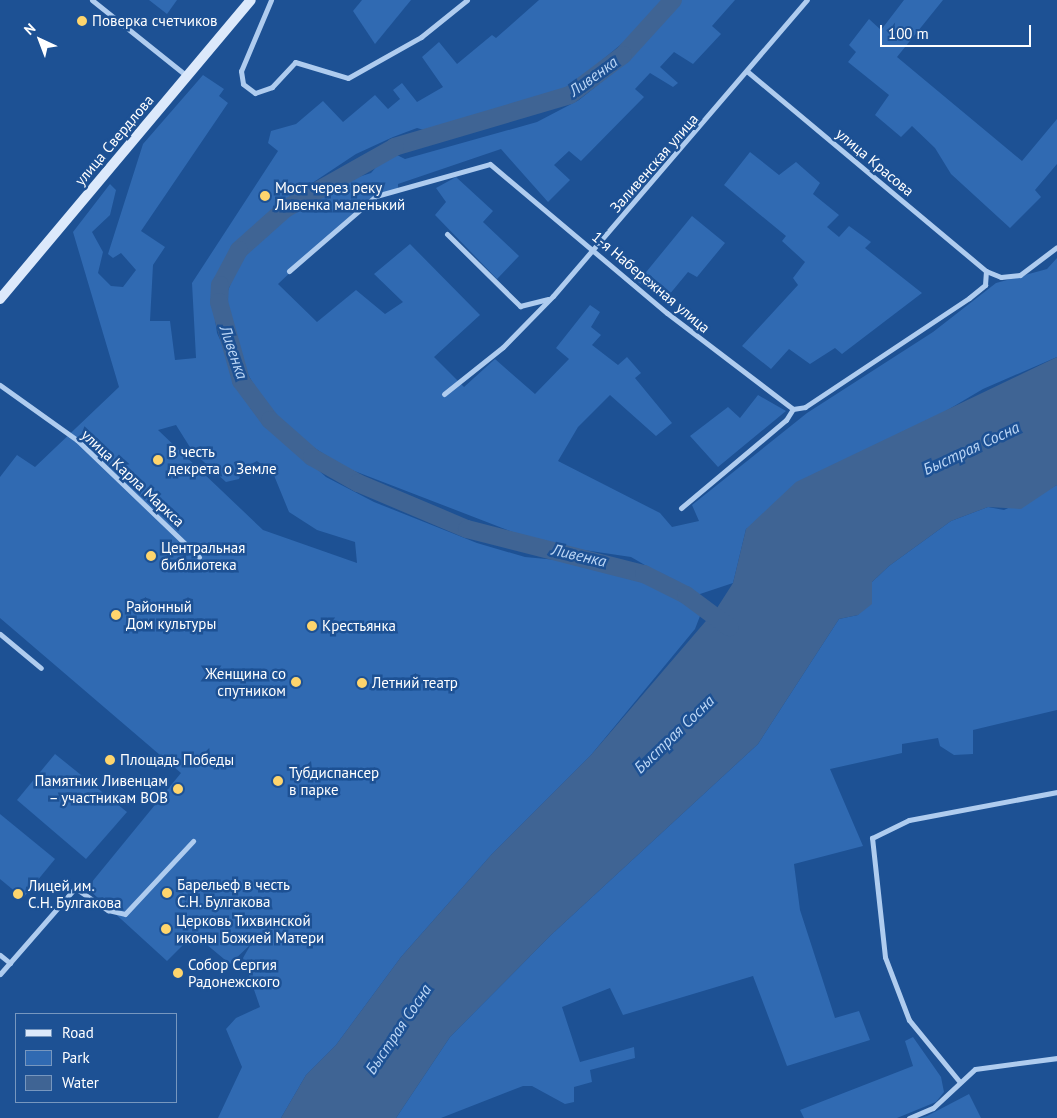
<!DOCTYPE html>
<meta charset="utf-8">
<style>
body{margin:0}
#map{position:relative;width:1057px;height:1118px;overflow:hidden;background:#1d5194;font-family:"PT Sans",sans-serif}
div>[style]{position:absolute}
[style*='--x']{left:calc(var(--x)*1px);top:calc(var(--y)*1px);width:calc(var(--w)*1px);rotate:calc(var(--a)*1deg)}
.green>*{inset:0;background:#306ab2}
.water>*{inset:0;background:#3f6494}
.river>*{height:18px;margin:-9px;padding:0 9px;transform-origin:9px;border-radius:9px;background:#3f6494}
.street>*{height:5px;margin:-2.5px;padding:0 2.5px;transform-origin:2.5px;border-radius:2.5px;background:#afccef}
.secondary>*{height:10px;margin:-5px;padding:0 5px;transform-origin:5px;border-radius:5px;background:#dce9fb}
.dots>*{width:14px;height:14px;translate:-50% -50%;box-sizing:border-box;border:2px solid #1d5194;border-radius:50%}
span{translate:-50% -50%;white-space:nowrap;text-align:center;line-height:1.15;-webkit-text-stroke:5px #1d5194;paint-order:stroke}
.poi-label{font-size:15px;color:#fff}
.left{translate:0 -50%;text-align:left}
.right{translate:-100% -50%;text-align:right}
.street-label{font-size:15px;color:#fff}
.water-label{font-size:16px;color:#bbd6f6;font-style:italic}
.legend{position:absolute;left:15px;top:1013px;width:162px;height:90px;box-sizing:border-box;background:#1d5194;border:1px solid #7797bf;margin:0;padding:6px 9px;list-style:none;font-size:15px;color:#fff}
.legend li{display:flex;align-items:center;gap:10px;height:25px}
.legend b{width:25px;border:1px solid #7797bf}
.north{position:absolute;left:15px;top:15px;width:50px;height:50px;-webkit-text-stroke:4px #1d5194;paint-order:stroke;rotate:317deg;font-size:14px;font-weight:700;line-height:20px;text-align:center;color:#fff}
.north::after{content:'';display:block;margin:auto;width:18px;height:22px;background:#fff;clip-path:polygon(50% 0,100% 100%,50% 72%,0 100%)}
.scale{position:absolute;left:880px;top:25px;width:151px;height:22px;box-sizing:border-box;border:2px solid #fff;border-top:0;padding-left:6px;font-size:15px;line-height:18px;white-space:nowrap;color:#fff;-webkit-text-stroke:4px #1d5194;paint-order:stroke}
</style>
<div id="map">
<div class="green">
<div style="clip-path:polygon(149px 0,177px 0,167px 14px)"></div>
<div style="clip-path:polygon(362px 0,411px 0,375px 44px,353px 11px)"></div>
<div style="clip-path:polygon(evenodd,539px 0,663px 0,637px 31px,565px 91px,431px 132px,417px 128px,393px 137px,356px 154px,270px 211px,237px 242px,222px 266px,211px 292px,217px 333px,251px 409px,326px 477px,374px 502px,477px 543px,525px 557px,578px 562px,643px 581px,681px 598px,700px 616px,695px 629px,591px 755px,492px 854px,401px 957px,336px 1045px,306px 1075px,281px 1118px,218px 1118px,242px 1067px,226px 1029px,236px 1018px,260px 1007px,243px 958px,251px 944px,230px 964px,194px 934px,167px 961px,87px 888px,181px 773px,0 618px,0 477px,17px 455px,35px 467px,119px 387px,73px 232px,110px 184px,116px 190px,110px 215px,92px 232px,103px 252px,98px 273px,111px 286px,123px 287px,136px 270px,121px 253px,113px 258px,108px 254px,143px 144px,203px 75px,224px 89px,219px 96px,228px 103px,141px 231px,165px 247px,153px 265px,150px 321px,170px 321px,175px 360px,196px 358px,192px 283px,278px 151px,268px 143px,271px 131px,296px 124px,323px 101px,343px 122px,375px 95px,388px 109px,400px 99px,393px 90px,402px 83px,417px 102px,443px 87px,422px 57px,439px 42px,457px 64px,492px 35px,496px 38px,539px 0,176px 425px,193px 452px,226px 482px,239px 479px,243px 468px,257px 461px,273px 473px,289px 512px,317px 530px,355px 542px,357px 563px,263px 530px,158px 430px,176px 425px)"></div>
<div style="clip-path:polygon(679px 0,735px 0,712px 26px,721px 34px,693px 64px,674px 52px,660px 67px,678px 83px,673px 87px,650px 73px,635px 89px,644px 97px,581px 161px,569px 151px,554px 165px,570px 180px,548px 202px,501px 149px,398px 184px,398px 190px,365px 202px,278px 284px,317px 322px,356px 290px,385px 314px,403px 302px,374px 274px,410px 244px,480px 315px,434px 357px,464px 387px,495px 359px,535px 394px,569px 359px,556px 348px,590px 305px,600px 312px,591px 327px,601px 335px,592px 345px,618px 365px,627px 357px,641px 373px,635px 378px,672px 423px,656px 436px,610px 395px,578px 427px,558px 461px,660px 513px,672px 527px,699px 521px,692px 505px,807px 413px,933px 332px,996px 283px,1047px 269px,1057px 258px,1057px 357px,983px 389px,746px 529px,733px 583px,697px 595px,631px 557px,577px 549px,518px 534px,344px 467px,296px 436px,268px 409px,238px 357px,225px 298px,239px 263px,269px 229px,340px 183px,371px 173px,385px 157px,395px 154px,405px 159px,537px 122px,579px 100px,619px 68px)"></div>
<div style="clip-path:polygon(904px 0,943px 0,897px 57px,1022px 161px,1057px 119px,1057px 164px,1035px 190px,1041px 197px,1010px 228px,951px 174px,935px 148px,912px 126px,901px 137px,875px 115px,889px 95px,848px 62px,856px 52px,849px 45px,869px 19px,881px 30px)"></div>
<div style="clip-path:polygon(750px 152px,779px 175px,796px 162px,820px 183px,813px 194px,839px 215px,827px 227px,839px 237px,849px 226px,871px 242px,865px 248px,922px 293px,842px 354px,835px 348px,810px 364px,789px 349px,771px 369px,742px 346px,798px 285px,793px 278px,805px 262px,782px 241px,786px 236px,724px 185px)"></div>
<div style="clip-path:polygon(456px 177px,493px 211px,483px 222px,519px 256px,497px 279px,435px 215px,446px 202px,436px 188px)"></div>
<div style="clip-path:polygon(692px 216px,725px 243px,697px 277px,688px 272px,664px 301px,638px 282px)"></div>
<div style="clip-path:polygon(758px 395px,786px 411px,718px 467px,690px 436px,728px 407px,740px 418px)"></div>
<div style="clip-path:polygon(1057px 485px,1057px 710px,973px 730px,973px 754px,954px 755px,940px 746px,938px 738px,902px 744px,902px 753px,830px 769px,863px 846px,794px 864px,800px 910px,835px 1018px,859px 1011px,870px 1040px,787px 1066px,753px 976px,623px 1015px,610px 988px,562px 1007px,580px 1062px,634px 1047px,635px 1058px,590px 1070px,592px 1082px,574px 1087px,574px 1102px,565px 1104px,532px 1086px,523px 1086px,441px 1118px,396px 1118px,450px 1037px,551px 935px,758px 744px,839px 619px,858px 615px,872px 582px,889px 566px,951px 521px,988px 507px,1004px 510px)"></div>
<div style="clip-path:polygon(55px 754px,127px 812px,86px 859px,17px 800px)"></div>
<div style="clip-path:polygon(0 814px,55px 859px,23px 898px,0 879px)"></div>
<div style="clip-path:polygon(913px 1037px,941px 1077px,944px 1092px,936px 1102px,897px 1118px,804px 1118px,800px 1110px,913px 1066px,905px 1041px)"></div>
<div style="clip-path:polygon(969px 1094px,981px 1118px,920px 1118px,927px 1116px)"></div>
</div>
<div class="water">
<div style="clip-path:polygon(1057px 357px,1057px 485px,1021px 509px,988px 507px,951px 521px,889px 566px,872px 582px,872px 604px,858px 615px,839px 619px,758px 744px,551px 935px,450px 1037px,396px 1118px,281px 1118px,306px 1075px,336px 1045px,401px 957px,492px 854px,591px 755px,717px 608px,733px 583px,746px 529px,796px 482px)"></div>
</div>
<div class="river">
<div style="--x:673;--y:0;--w:74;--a:132.3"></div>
<div style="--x:623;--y:55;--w:66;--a:143"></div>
<div style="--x:570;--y:95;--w:183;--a:163.5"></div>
<div style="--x:395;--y:147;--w:126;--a:150.6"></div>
<div style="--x:285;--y:209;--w:62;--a:138.3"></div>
<div style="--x:239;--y:250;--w:40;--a:118"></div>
<div style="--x:220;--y:285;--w:17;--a:93"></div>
<div style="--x:219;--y:302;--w:82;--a:74.4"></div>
<div style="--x:241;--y:381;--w:49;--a:53.4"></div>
<div style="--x:270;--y:420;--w:56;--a:41.4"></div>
<div style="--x:312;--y:457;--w:53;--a:29.5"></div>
<div style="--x:358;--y:483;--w:118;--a:22.9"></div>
<div style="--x:467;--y:529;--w:183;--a:14.3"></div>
<div style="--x:644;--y:574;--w:47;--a:26.6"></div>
<div style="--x:686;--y:595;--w:54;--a:36.7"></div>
</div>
<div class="street">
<div style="--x:92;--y:0;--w:122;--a:38.7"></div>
<div style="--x:271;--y:0;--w:77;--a:112.9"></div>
<div style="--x:241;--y:71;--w:13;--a:81"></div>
<div style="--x:243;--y:84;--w:15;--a:37"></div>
<div style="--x:255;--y:93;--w:18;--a:-19"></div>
<div style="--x:272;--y:87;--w:34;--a:-47"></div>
<div style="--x:295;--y:62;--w:55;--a:16.8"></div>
<div style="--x:348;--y:78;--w:84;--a:-29.3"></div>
<div style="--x:421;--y:37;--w:59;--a:-38.8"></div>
<div style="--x:748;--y:72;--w:310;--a:39.9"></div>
<div style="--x:986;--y:271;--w:16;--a:22"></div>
<div style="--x:1001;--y:277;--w:19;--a:-6"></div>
<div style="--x:1020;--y:275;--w:46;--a:-37.1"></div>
<div style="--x:447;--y:234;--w:103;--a:44.6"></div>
<div style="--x:520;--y:306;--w:29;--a:-14"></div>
<div style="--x:289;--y:271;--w:115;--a:-40.8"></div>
<div style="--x:376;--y:196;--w:118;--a:-15.7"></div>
<div style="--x:490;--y:164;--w:231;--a:40.1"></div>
<div style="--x:667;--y:313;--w:158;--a:37.3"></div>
<div style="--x:793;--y:409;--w:12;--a:-9"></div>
<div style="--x:805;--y:407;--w:197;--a:-33.6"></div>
<div style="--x:969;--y:298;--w:21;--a:-39"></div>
<div style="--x:985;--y:285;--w:14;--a:-86"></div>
<div style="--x:0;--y:385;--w:95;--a:35.5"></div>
<div style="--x:77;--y:440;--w:169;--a:43.8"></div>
<div style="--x:444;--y:394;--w:75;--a:-38.5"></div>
<div style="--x:503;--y:347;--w:71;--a:-45.6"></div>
<div style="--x:553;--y:296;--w:390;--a:-49.4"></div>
<div style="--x:681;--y:508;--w:137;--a:-40"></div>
<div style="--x:786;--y:420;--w:13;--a:-58"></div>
<div style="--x:0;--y:634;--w:53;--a:39.7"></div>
<div style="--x:0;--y:955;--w:13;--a:39"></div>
<div style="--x:0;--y:974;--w:114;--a:-48.9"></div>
<div style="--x:75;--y:888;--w:40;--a:34"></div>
<div style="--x:108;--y:910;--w:17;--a:13"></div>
<div style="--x:125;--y:914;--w:100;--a:-47"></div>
<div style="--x:959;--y:1081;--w:79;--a:-129.3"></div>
<div style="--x:909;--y:1020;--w:67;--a:-110.9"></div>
<div style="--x:885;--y:957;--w:120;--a:-96.2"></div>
<div style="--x:872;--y:838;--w:41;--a:-25.9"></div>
<div style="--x:909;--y:820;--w:151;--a:-10.7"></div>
<div style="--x:909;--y:1118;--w:26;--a:-23"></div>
<div style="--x:933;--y:1108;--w:57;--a:-42.9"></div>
<div style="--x:975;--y:1069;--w:83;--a:-7.6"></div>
</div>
<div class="secondary">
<div style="--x:0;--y:299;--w:390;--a:-50"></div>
</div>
<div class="dots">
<div style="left:82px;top:21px;background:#fed56d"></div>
<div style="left:265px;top:196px;background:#fed56d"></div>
<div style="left:158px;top:460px;background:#fed56d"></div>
<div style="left:151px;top:556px;background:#fed56d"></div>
<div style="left:116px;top:615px;background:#fed56d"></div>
<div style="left:312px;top:626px;background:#fed56d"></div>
<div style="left:296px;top:682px;background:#fed56d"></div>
<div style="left:362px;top:683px;background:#fed56d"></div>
<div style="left:110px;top:760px;background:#fed56d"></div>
<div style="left:278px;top:781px;background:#fed56d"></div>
<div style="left:178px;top:789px;background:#fed56d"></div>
<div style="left:167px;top:893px;background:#fed56d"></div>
<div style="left:18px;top:894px;background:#fed56d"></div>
<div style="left:166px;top:929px;background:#fed56d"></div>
<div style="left:178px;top:973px;background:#fed56d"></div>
</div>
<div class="poi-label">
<span class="left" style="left:92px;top:21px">Поверка счетчиков</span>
<span class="left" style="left:275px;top:196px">Мост через реку<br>Ливенка маленький</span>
<span class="left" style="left:168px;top:460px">В честь<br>декрета о Земле</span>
<span class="left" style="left:161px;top:556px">Центральная<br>библиотека</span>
<span class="left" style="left:126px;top:615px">Районный<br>Дом культуры</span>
<span class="left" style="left:322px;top:626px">Крестьянка</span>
<span class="right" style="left:286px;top:682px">Женщина со<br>спутником</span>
<span class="left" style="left:372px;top:683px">Летний театр</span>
<span class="left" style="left:120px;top:760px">Площадь Победы</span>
<span class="left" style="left:289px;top:781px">Тубдиспансер<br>в парке</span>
<span class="right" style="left:168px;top:789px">Памятник Ливенцам<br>– участникам ВОВ</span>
<span class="left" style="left:177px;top:893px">Барельеф в честь<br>С.Н. Булгакова</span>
<span class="left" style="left:28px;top:894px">Лицей им.<br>С.Н. Булгакова</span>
<span class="left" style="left:176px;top:929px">Церковь Тихвинской<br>иконы Божией Матери</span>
<span class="left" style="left:188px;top:973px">Собор Сергия<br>Радонежского</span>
</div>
<div class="street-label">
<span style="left:114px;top:140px;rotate:-50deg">улица Свердлова</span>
<span style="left:875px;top:162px;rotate:40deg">улица Красова</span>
<span style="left:654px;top:163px;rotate:-49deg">Заливенская улица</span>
<span style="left:651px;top:282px;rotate:40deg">1-я Набережная улица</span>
<span style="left:133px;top:478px;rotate:43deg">улица Карла Маркса</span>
</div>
<div class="water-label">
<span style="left:593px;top:76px;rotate:-36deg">Ливенка</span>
<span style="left:234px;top:352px;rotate:71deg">Ливенка</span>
<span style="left:971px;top:448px;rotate:-25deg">Быстрая Сосна</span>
<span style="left:579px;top:555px;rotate:13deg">Ливенка</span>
<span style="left:674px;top:734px;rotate:-44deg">Быстрая Сосна</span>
<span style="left:398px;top:1029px;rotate:-56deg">Быстрая Сосна</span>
</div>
<ul class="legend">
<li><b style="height:6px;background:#dce9fb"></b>Road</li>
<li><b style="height:14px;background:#306ab2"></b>Park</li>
<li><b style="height:14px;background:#3f6494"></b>Water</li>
</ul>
<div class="north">N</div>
<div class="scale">100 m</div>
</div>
